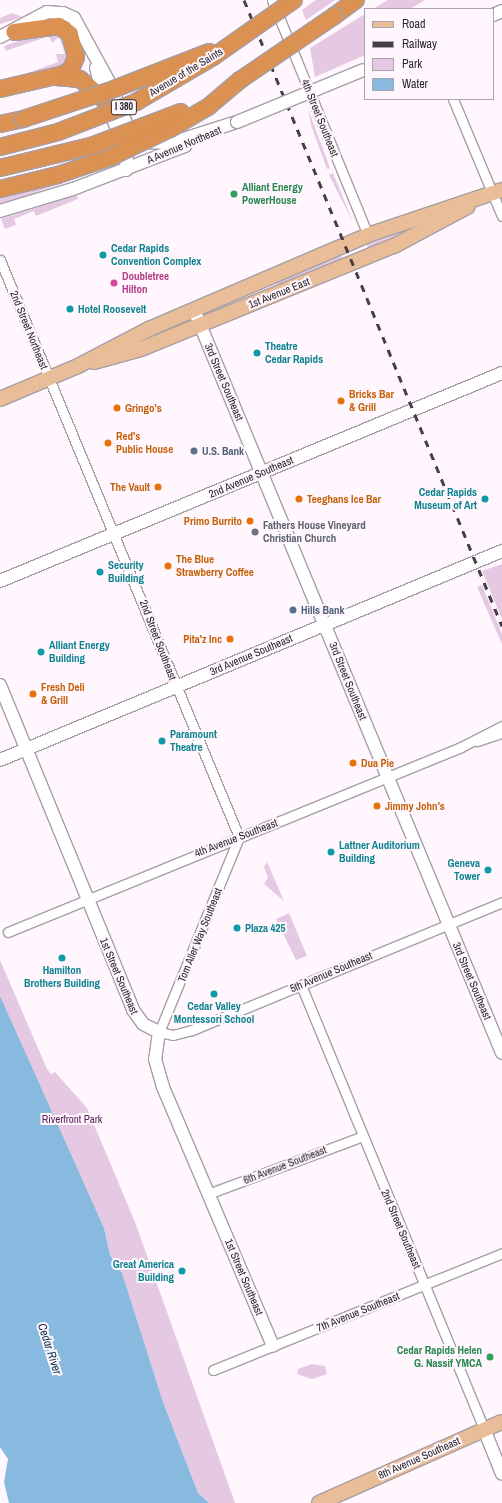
<!DOCTYPE html>
<style>
body{margin:0}
#map{position:relative;width:502px;height:1503px;overflow:hidden;background:#fff6fe;font-family:"Archivo Narrow",sans-serif}
div>[style]{position:absolute}
[style*='--x']{left:calc(var(--x)*1px);top:calc(var(--y)*1px);width:calc(var(--w)*1px);rotate:calc(var(--a)*1deg)}
.green>*{inset:0;background:#e5c9e3}
.water>*{inset:0;background:#88badf}
.roads{filter:drop-shadow(1px 0 #a69fa6) drop-shadow(-1px 0 #a69fa6) drop-shadow(0 1px #a69fa6) drop-shadow(0 -1px #a69fa6)}
.street>*{height:9px;margin:-4.5px;padding:0 4.5px;transform-origin:4.5px;border-radius:4.5px;background:#fff}
.secondary>*{height:12px;margin:-6px;padding:0 6px;transform-origin:6px;border-radius:6px;background:#fff}
.primary>*{height:14px;margin:-7px;padding:0 7px;transform-origin:7px;border-radius:7px;background:#e9bd97}
.highway>*{height:16px;margin:-8px;padding:0 8px;transform-origin:8px;border-radius:8px;background:#da9152}
.rail>*{height:3px;margin-top:-1.5px;transform-origin:0;background:repeating-linear-gradient(90deg,#444044 0 7px,transparent 0 14px)}
.bridges{filter:drop-shadow(1px 0 #a69fa6) drop-shadow(-1px 0 #a69fa6) drop-shadow(0 1px #a69fa6) drop-shadow(0 -1px #a69fa6)}
.secondary-bridge>*{height:12px;margin:-6px;padding:0 6px;transform-origin:6px;border-radius:6px;background:#fff}
.highway-bridge>*{height:16px;margin:-8px;padding:0 8px;transform-origin:8px;border-radius:8px;background:#da9152}
.dots>*{width:11px;height:11px;translate:-50% -50%;box-sizing:border-box;border:2px solid #fff6fe;border-radius:50%}
span{translate:-50% -50%;white-space:nowrap;text-align:center;line-height:1.15;-webkit-text-stroke:4px #fff6fe;paint-order:stroke}
.shield-label span{padding:1px 3px;background:#fff6fe;border:1px solid;border-radius:3px;-webkit-text-stroke-width:0}
.shield-label{font-size:10px;color:#2b282b;font-weight:700}
.street-label{font-size:11px;color:#2b282b}
.leisure-label{font-size:11px;color:#27864d;font-weight:700}
.left{translate:0 -50%;text-align:left}
.right{translate:-100% -50%;text-align:right}
.culture-label{font-size:11px;color:#0d838f;font-weight:700}
.hotel-label{font-size:11px;color:#b23c85;font-weight:700}
.food-label{font-size:11px;color:#c56008;font-weight:700}
.service-label{font-size:11px;color:#4e5e75;font-weight:700}
.worship-label{font-size:11px;color:#5b616d;font-weight:700}
.park-label{font-size:11px;color:#552155}
.water-label{font-size:12px;color:#09324b;font-style:italic}
.legend{position:absolute;left:364px;top:8px;width:130px;height:92px;box-sizing:border-box;background:#fff6fe;border:1px solid #aaa4aa;margin:0;padding:5px 7px;list-style:none;font-size:12px;color:#2b282b}
.legend li{display:flex;align-items:center;gap:8px;height:20px}
.legend b{width:20px;border:1px solid #aaa4aa}
</style>
<div id="map">
<div class="green">
<div style="clip-path:polygon(316px 0,335px 0,306px 20px,302px 10px)"></div>
<div style="clip-path:polygon(388px 0,425px 0,410px 9px,373px 9px)"></div>
<div style="clip-path:polygon(12px 13px,23px 17px,0 24px,0 18px)"></div>
<div style="clip-path:polygon(365px 14px,365px 55px,315px 77px,310px 48px)"></div>
<div style="clip-path:polygon(51px 30px,65px 38px,69px 54px,65px 64px,19px 79px,19px 76px,58px 62px,56px 54px,65px 54px,59px 37px,52px 43px,49px 36px,6px 51px,4px 46px)"></div>
<div style="clip-path:polygon(308px 109px,330px 168px,327px 169px,311px 125px)"></div>
<div style="clip-path:polygon(90px 171px,91px 173px,0 205px,0 194px)"></div>
<div style="clip-path:polygon(333px 173px,353px 222px,329px 175px)"></div>
<div style="clip-path:polygon(77px 195px,78px 199px,36px 216px,34px 211px,14px 219px,16px 225px,5px 229px,1px 219px)"></div>
<div style="clip-path:polygon(411px 225px,413px 229px,369px 250px,366px 243px)"></div>
<div style="clip-path:polygon(340px 253px,343px 261px,262px 294px,287px 277px)"></div>
<div style="clip-path:polygon(502px 564px,502px 619px,482px 571px)"></div>
<div style="clip-path:polygon(482px 585px,502px 634px,502px 644px,477px 587px)"></div>
<div style="clip-path:polygon(267px 862px,284px 901px,264px 884px,268px 878px,264px 867px)"></div>
<div style="clip-path:polygon(289px 913px,307px 956px,296px 960px,276px 919px)"></div>
<div style="clip-path:polygon(0 960px,47px 1069px,51px 1074px,55px 1072px,87px 1108px,135px 1222px,235px 1503px,209px 1503px,198px 1493px,163px 1402px,119px 1264px,110px 1255px,104px 1228px,5px 1010px,0 996px)"></div>
<div style="clip-path:polygon(312px 1364px,325px 1366px,327px 1374px,312px 1379px,297px 1374px,298px 1369px)"></div>
</div>
<div class="water">
<div style="clip-path:polygon(0 996px,104px 1228px,110px 1255px,122px 1273px,163px 1402px,198px 1493px,209px 1503px,9px 1503px,4px 1482px,8px 1459px,0 1447px)"></div>
</div>
<div class="roads">
<div class="street">
<div style="--x:272;--y:0;--w:254;--a:67.8"></div>
<div style="--x:453;--y:99;--w:127;--a:67.3"></div>
<div style="--x:0;--y:260;--w:625;--a:67.5"></div>
<div style="--x:239;--y:837;--w:211;--a:112.3"></div>
<div style="--x:159;--y:1032;--w:14;--a:12"></div>
<div style="--x:173;--y:1035;--w:20;--a:-15"></div>
<div style="--x:192;--y:1030;--w:335;--a:-22.4"></div>
<div style="--x:477;--y:741;--w:26;--a:-18"></div>
<div style="--x:8;--y:932;--w:489;--a:-22.2"></div>
<div style="--x:461;--y:747;--w:46;--a:-27.1"></div>
<div style="--x:301;--y:985;--w:480;--a:67.6"></div>
<div style="--x:208;--y:1194;--w:165;--a:-20.5"></div>
<div style="--x:213;--y:1370;--w:312;--a:-22"></div>
</div>
<div class="secondary">
<div style="--x:493;--y:15;--w:10;--a:-24"></div>
<div style="--x:0;--y:37;--w:53;--a:-28"></div>
<div style="--x:47;--y:12;--w:16;--a:4"></div>
<div style="--x:63;--y:13;--w:12;--a:24"></div>
<div style="--x:74;--y:18;--w:71;--a:61.3"></div>
<div style="--x:108;--y:80;--w:56;--a:67.1"></div>
<div style="--x:130;--y:132;--w:16;--a:38"></div>
<div style="--x:143;--y:142;--w:28;--a:2"></div>
<div style="--x:171;--y:143;--w:69;--a:-17.7"></div>
<div style="--x:96;--y:68;--w:34;--a:75"></div>
<div style="--x:105;--y:101;--w:56;--a:66.7"></div>
<div style="--x:127;--y:152;--w:18;--a:93"></div>
<div style="--x:0;--y:211;--w:76;--a:-16.8"></div>
<div style="--x:73;--y:189;--w:120;--a:-21"></div>
<div style="--x:194;--y:310;--w:804;--a:67.48"></div>
<div style="--x:0;--y:581;--w:543;--a:-22.51"></div>
<div style="--x:0;--y:685;--w:351;--a:67.7"></div>
<div style="--x:133;--y:1010;--w:17;--a:54"></div>
<div style="--x:143;--y:1024;--w:18;--a:27"></div>
<div style="--x:159;--y:1032;--w:27;--a:98"></div>
<div style="--x:155;--y:1059;--w:29;--a:74"></div>
<div style="--x:163;--y:1087;--w:281;--a:67"></div>
<div style="--x:0;--y:760;--w:544;--a:-22.6"></div>
<div style="--x:484;--y:1429;--w:48;--a:68.2"></div>
</div>
<div class="primary">
<div style="--x:94;--y:362;--w:49;--a:-15.5"></div>
<div style="--x:141;--y:349;--w:273;--a:-22.2"></div>
<div style="--x:394;--y:246;--w:83;--a:-28.1"></div>
<div style="--x:0;--y:399;--w:85;--a:-22.9"></div>
<div style="--x:78;--y:366;--w:80;--a:-27.5"></div>
<div style="--x:149;--y:329;--w:238;--a:-23.2"></div>
<div style="--x:368;--y:235;--w:141;--a:-18.6"></div>
<div style="--x:319;--y:1503;--w:200;--a:-23.9"></div>
</div>
<div class="highway">
<div style="--x:334;--y:16;--w:27;--a:-36"></div>
<div style="--x:56;--y:77;--w:24;--a:5"></div>
<div style="--x:80;--y:79;--w:33;--a:41"></div>
<div style="--x:0;--y:89;--w:66;--a:-13.2"></div>
<div style="--x:64;--y:74;--w:9;--a:-36"></div>
<div style="--x:71;--y:69;--w:13;--a:-67"></div>
<div style="--x:76;--y:57;--w:24;--a:-105"></div>
<div style="--x:70;--y:34;--w:14;--a:-144"></div>
<div style="--x:59;--y:26;--w:45;--a:172.4"></div>
<div style="--x:0;--y:124;--w:24;--a:-12"></div>
</div>
</div>
<div class="rail">
<div style="--x:244;--y:0;--w:677;--a:67.6"></div>
</div>
<div class="bridges">
<div class="secondary-bridge">
<div style="--x:237;--y:122;--w:136;--a:-22.4"></div>
</div>
<div class="highway-bridge">
<div style="--x:23;--y:119;--w:96;--a:-18.2"></div>
<div style="--x:114;--y:89;--w:102;--a:-21.3"></div>
<div style="--x:0;--y:147;--w:60;--a:-14.5"></div>
<div style="--x:58;--y:132;--w:84;--a:-21"></div>
<div style="--x:136;--y:102;--w:89;--a:-30.3"></div>
<div style="--x:213;--y:57;--w:99;--a:-35.1"></div>
<div style="--x:0;--y:168;--w:94;--a:-13.6"></div>
<div style="--x:91;--y:146;--w:96;--a:-20.7"></div>
<div style="--x:0;--y:189;--w:60;--a:-13.6"></div>
<div style="--x:58;--y:175;--w:56;--a:-18.8"></div>
<div style="--x:111;--y:157;--w:65;--a:-25.4"></div>
<div style="--x:170;--y:129;--w:44;--a:-30.1"></div>
<div style="--x:208;--y:107;--w:42;--a:-40.2"></div>
<div style="--x:240;--y:80;--w:114;--a:-34.2"></div>
</div>
</div>
<div class="dots">
<div style="left:234px;top:194px;background:#2e9e5b"></div>
<div style="left:103px;top:255px;background:#0f9aa8"></div>
<div style="left:114px;top:283px;background:#d1479c"></div>
<div style="left:70px;top:309px;background:#0f9aa8"></div>
<div style="left:257px;top:353px;background:#0f9aa8"></div>
<div style="left:341px;top:401px;background:#e8710a"></div>
<div style="left:117px;top:408px;background:#e8710a"></div>
<div style="left:108px;top:443px;background:#e8710a"></div>
<div style="left:194px;top:451px;background:#5c6f8a"></div>
<div style="left:158px;top:487px;background:#e8710a"></div>
<div style="left:299px;top:499px;background:#e8710a"></div>
<div style="left:485px;top:499px;background:#0f9aa8"></div>
<div style="left:250px;top:521px;background:#e8710a"></div>
<div style="left:255px;top:532px;background:#6b7280"></div>
<div style="left:168px;top:566px;background:#e8710a"></div>
<div style="left:100px;top:572px;background:#0f9aa8"></div>
<div style="left:293px;top:610px;background:#5c6f8a"></div>
<div style="left:230px;top:639px;background:#e8710a"></div>
<div style="left:41px;top:652px;background:#0f9aa8"></div>
<div style="left:33px;top:694px;background:#e8710a"></div>
<div style="left:162px;top:741px;background:#0f9aa8"></div>
<div style="left:353px;top:763px;background:#e8710a"></div>
<div style="left:377px;top:806px;background:#e8710a"></div>
<div style="left:331px;top:852px;background:#0f9aa8"></div>
<div style="left:488px;top:870px;background:#0f9aa8"></div>
<div style="left:237px;top:928px;background:#0f9aa8"></div>
<div style="left:62px;top:958px;background:#0f9aa8"></div>
<div style="left:214px;top:994px;background:#0f9aa8"></div>
<div style="left:182px;top:1271px;background:#0f9aa8"></div>
<div style="left:490px;top:1357px;background:#2e9e5b"></div>
</div>
<div class="shield-label">
<span style="left:124px;top:107px">I 380</span>
</div>
<div class="street-label">
<span style="left:186px;top:72px;rotate:-31deg">Avenue of the Saints</span>
<span style="left:320px;top:118px;rotate:68deg">4th Street Southeast</span>
<span style="left:184px;top:145px;rotate:-23deg">A Avenue Northeast</span>
<span style="left:279px;top:293px;rotate:-22deg">1st Avenue East</span>
<span style="left:29px;top:330px;rotate:68deg">2nd Street Northeast</span>
<span style="left:224px;top:382px;rotate:67deg">3rd Street Southeast</span>
<span style="left:251px;top:477px;rotate:-23deg">2nd Avenue Southeast</span>
<span style="left:158px;top:640px;rotate:69deg">2nd Street Southeast</span>
<span style="left:251px;top:655px;rotate:-23deg">3rd Avenue Southeast</span>
<span style="left:348px;top:681px;rotate:68deg">3rd Street Southeast</span>
<span style="left:236px;top:838px;rotate:-21deg">4th Avenue Southeast</span>
<span style="left:200px;top:935px;rotate:-68deg">Tom Aller Way Southeast</span>
<span style="left:331px;top:972px;rotate:-23deg">5th Avenue Southeast</span>
<span style="left:119px;top:976px;rotate:67deg">1st Street Southeast</span>
<span style="left:472px;top:981px;rotate:67deg">3rd Street Southeast</span>
<span style="left:285px;top:1165px;rotate:-21deg">6th Avenue Southeast</span>
<span style="left:401px;top:1229px;rotate:67deg">2nd Street Southeast</span>
<span style="left:244px;top:1277px;rotate:67deg">1st Street Southeast</span>
<span style="left:358px;top:1312px;rotate:-22deg">7th Avenue Southeast</span>
<span style="left:419px;top:1458px;rotate:-24deg">8th Avenue Southeast</span>
</div>
<div class="leisure-label">
<span class="left" style="left:242px;top:194px">Alliant Energy<br>PowerHouse</span>
<span class="right" style="left:482px;top:1357px">Cedar Rapids Helen<br>G. Nassif YMCA</span>
</div>
<div class="culture-label">
<span class="left" style="left:111px;top:255px">Cedar Rapids<br>Convention Complex</span>
<span class="left" style="left:78px;top:309px">Hotel Roosevelt</span>
<span class="left" style="left:265px;top:353px">Theatre<br>Cedar Rapids</span>
<span class="right" style="left:477px;top:499px">Cedar Rapids<br>Museum of Art</span>
<span class="left" style="left:108px;top:572px">Security<br>Building</span>
<span class="left" style="left:49px;top:652px">Alliant Energy<br>Building</span>
<span class="left" style="left:170px;top:741px">Paramount<br>Theatre</span>
<span class="left" style="left:339px;top:852px">Lattner Auditorium<br>Building</span>
<span class="right" style="left:480px;top:870px">Geneva<br>Tower</span>
<span class="left" style="left:245px;top:928px">Plaza 425</span>
<span style="left:62px;top:977px">Hamilton<br>Brothers Building</span>
<span style="left:214px;top:1013px">Cedar Valley<br>Montessori School</span>
<span class="right" style="left:174px;top:1271px">Great America<br>Building</span>
</div>
<div class="hotel-label">
<span class="left" style="left:122px;top:283px">Doubletree<br>Hilton</span>
</div>
<div class="food-label">
<span class="left" style="left:349px;top:401px">Bricks Bar<br>&amp; Grill</span>
<span class="left" style="left:125px;top:408px">Gringo's</span>
<span class="left" style="left:116px;top:443px">Red's<br>Public House</span>
<span class="right" style="left:150px;top:487px">The Vault</span>
<span class="left" style="left:307px;top:499px">Teeghans Ice Bar</span>
<span class="right" style="left:242px;top:521px">Primo Burrito</span>
<span class="left" style="left:176px;top:566px">The Blue<br>Strawberry Coffee</span>
<span class="right" style="left:222px;top:639px">Pita'z Inc</span>
<span class="left" style="left:41px;top:694px">Fresh Deli<br>&amp; Grill</span>
<span class="left" style="left:361px;top:763px">Dua Pie</span>
<span class="left" style="left:385px;top:806px">Jimmy John's</span>
</div>
<div class="service-label">
<span class="left" style="left:202px;top:451px">U.S. Bank</span>
<span class="left" style="left:301px;top:610px">Hills Bank</span>
</div>
<div class="worship-label">
<span class="left" style="left:263px;top:532px">Fathers House Vineyard<br>Christian Church</span>
</div>
<div class="park-label">
<span style="left:72px;top:1119px">Riverfront Park</span>
</div>
<div class="water-label">
<span style="left:49px;top:1349px;rotate:72deg">Cedar River</span>
</div>
<ul class="legend">
<li><b style="height:5px;background:#e9bd97"></b>Road</li>
<li><b style="height:5px;background:#444044"></b>Railway</li>
<li><b style="height:11px;background:#e5c9e3"></b>Park</li>
<li><b style="height:11px;background:#88badf"></b>Water</li>
</ul>
</div>
